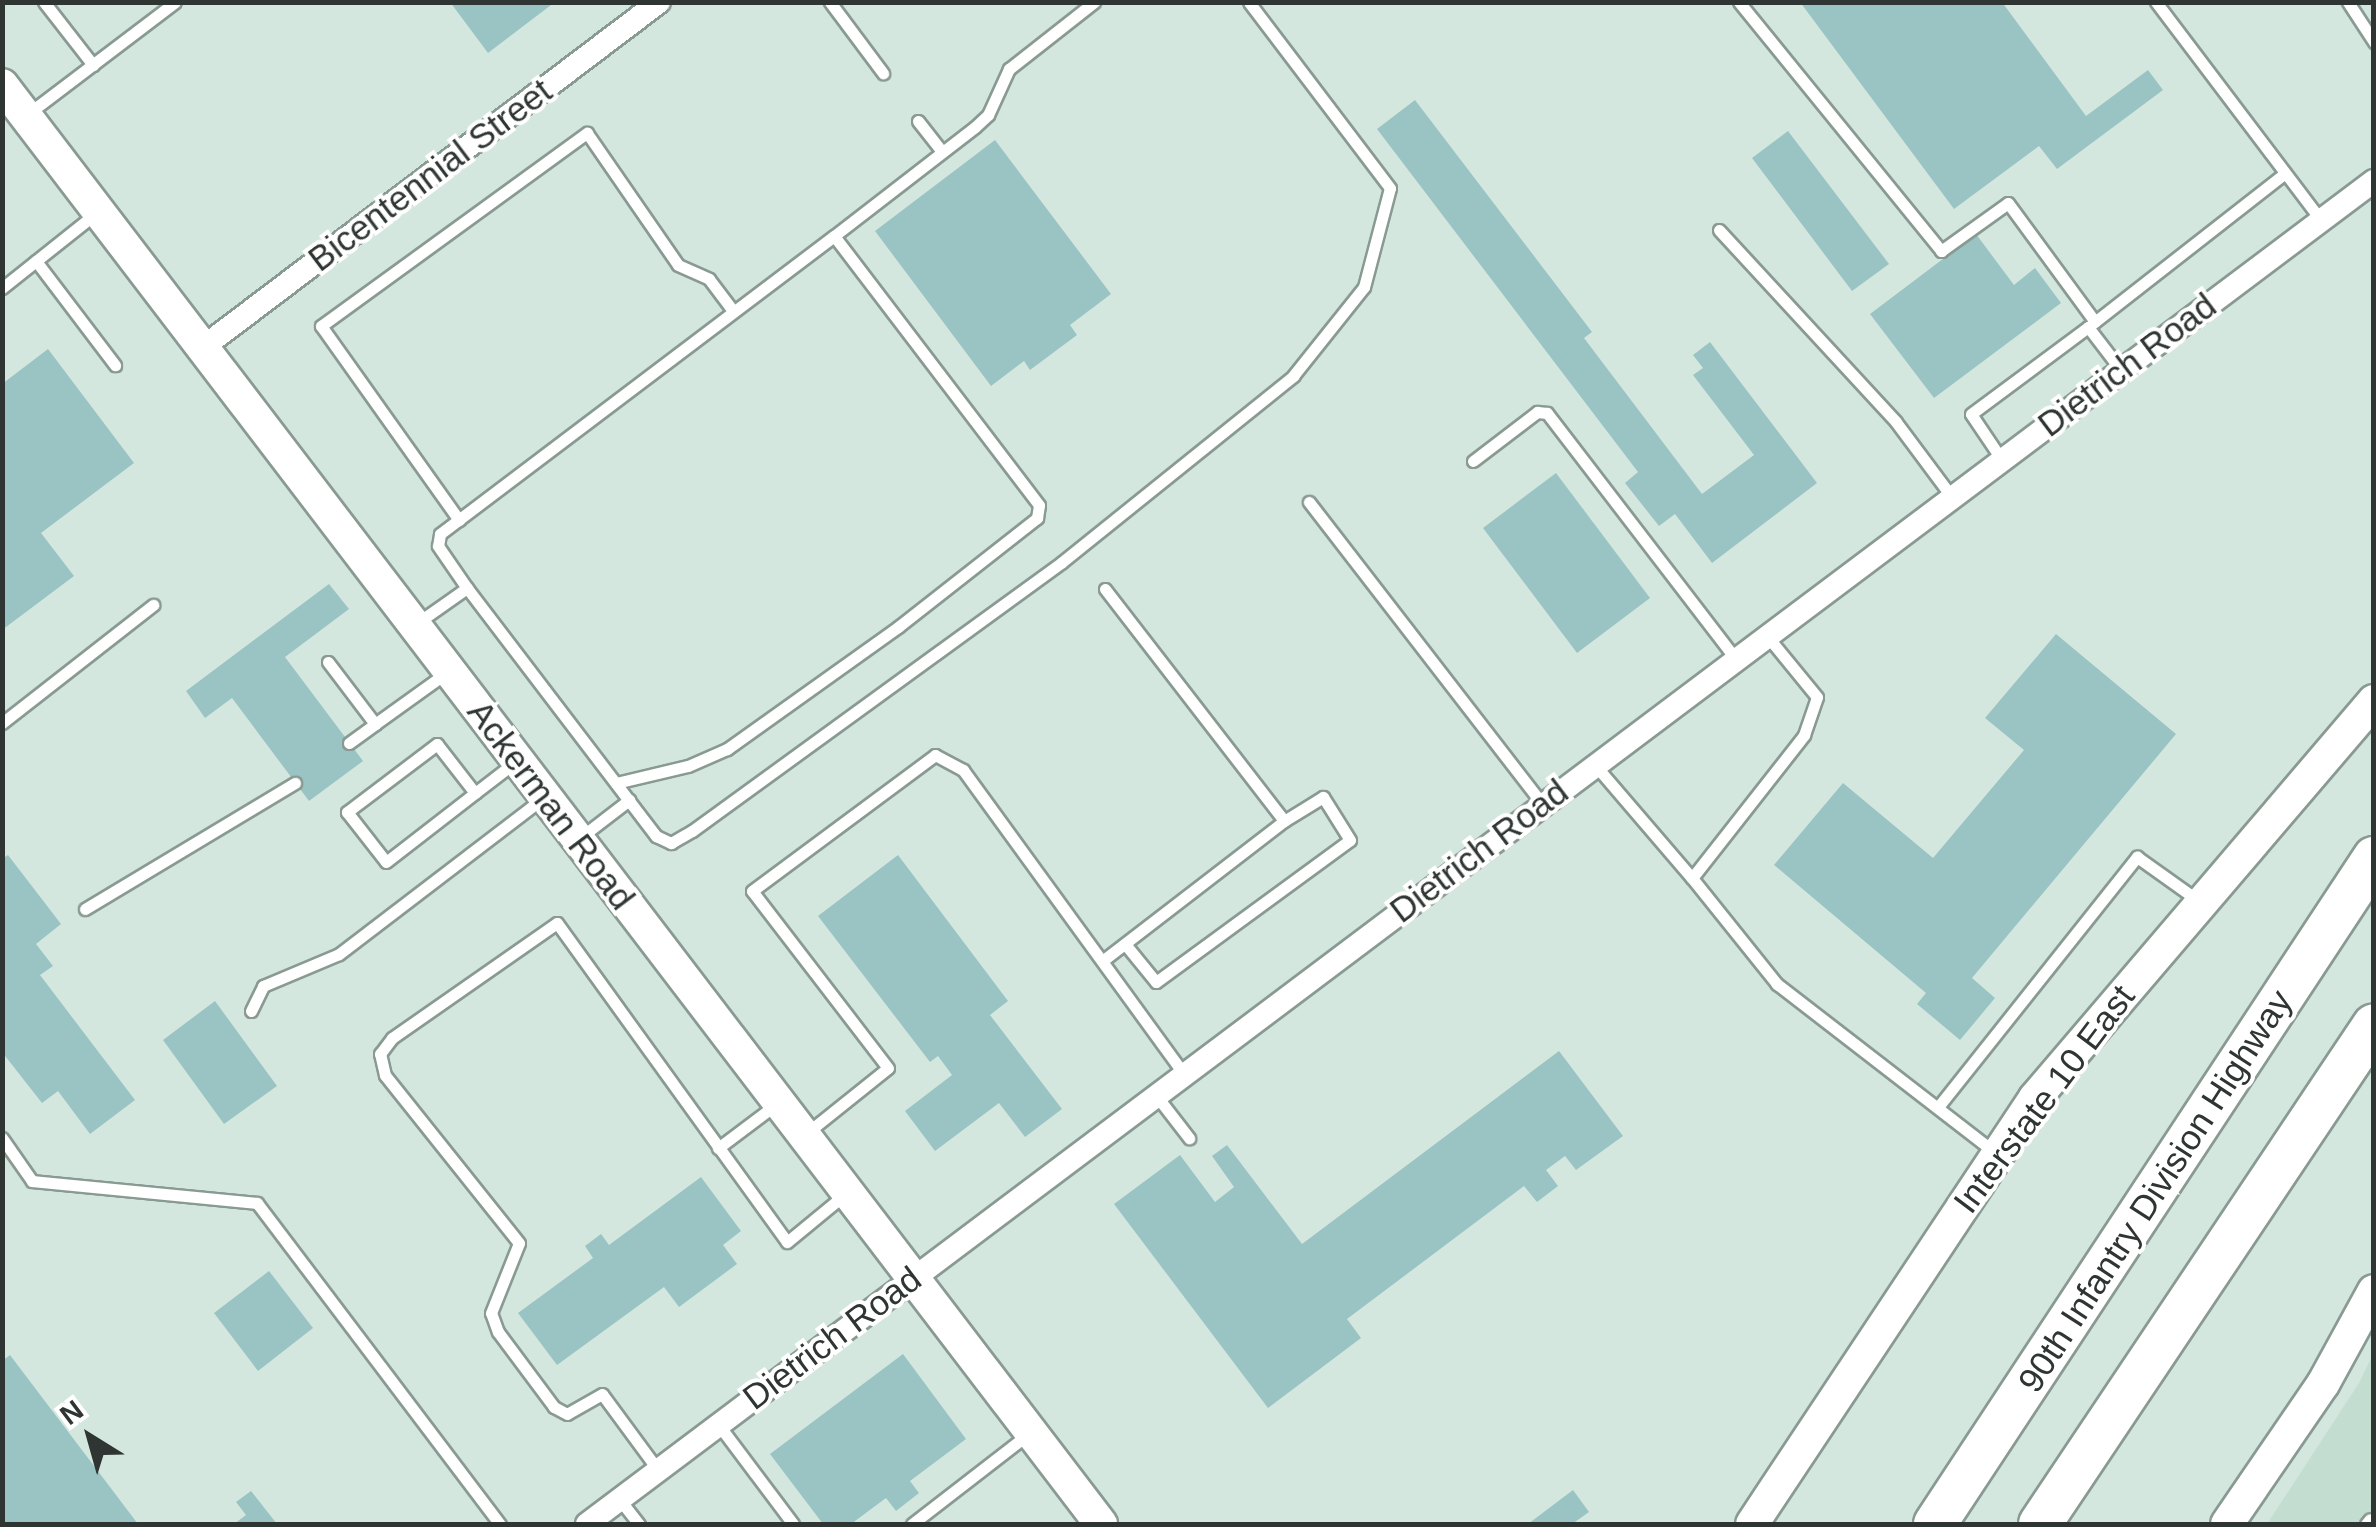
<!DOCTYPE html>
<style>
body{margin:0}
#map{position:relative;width:2376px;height:1527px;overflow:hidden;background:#d4e7de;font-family:Helvetica,sans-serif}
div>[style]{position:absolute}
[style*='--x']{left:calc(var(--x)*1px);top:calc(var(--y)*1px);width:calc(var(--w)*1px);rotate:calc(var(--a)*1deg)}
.built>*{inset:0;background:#c3ded1}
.building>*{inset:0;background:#9ac4c3}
.roads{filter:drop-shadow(2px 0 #899a92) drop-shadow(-2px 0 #899a92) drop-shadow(0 2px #899a92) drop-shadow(0 -2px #899a92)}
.lane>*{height:11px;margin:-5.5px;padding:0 5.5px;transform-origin:5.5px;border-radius:5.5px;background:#fff}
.street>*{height:22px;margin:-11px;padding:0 11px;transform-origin:11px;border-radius:11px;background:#fff}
.secondary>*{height:32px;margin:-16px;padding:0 16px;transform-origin:16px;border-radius:16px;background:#fff}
.highway>*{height:42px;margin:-21px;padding:0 21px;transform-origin:21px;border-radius:21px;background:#fff}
span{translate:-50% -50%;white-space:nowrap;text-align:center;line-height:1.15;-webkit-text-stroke:8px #fff;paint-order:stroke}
.street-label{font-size:35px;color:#2e3532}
.frame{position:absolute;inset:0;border:5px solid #2e3532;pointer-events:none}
.north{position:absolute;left:40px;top:1387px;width:100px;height:100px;-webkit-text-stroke:8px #fff;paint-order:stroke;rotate:323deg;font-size:28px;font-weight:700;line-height:40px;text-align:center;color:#2e3532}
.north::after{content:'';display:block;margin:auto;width:35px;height:45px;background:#2e3532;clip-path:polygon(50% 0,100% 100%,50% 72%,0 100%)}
</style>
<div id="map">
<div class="built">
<div style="clip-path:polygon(2373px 1354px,2373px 1524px,2267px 1524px,2359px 1383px)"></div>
</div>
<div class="building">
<div style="clip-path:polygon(450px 2px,555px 2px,488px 53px)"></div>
<div style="clip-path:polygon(1800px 2px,2002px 2px,2086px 116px,2148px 70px,2163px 90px,2057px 169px,2039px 146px,1954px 209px)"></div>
<div style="clip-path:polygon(1415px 100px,1592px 332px,1584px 338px,1702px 494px,1754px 455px,1693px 375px,1703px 368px,1693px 355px,1710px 342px,1817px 483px,1712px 563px,1675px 514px,1659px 526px,1625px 483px,1638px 472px,1377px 129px)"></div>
<div style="clip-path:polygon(1788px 131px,1889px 264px,1852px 291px,1752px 158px)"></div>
<div style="clip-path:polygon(995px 140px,1111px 294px,1070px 325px,1077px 335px,1030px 370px,1024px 361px,991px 386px,875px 231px)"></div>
<div style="clip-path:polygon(1976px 234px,2014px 285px,2035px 268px,2061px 303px,1934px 398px,1870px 314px)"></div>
<div style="clip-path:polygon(48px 349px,134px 463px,41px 533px,74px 576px,2px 630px,2px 384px)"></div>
<div style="clip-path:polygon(1556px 473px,1650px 598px,1577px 653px,1483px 528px)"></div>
<div style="clip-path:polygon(329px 584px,349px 609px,285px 657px,363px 761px,309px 801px,232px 698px,205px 718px,186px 691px)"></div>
<div style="clip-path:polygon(2056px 634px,2176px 734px,1972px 978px,1995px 998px,1960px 1040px,1917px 1004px,1926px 993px,1774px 865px,1843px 783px,1933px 858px,2024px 750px,1985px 718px)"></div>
<div style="clip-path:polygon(8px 855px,61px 924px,36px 944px,53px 966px,40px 975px,135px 1100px,90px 1134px,58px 1091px,42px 1103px,2px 1052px,2px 859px)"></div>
<div style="clip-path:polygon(898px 855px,1008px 1001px,990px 1015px,1062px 1109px,1025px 1137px,999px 1103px,935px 1151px,905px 1111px,952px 1075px,938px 1056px,930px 1062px,818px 916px)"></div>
<div style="clip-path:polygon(215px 1001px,277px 1086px,224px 1124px,163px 1040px)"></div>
<div style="clip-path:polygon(1559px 1051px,1623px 1136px,1576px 1170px,1565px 1156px,1546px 1170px,1558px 1186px,1537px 1202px,1524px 1186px,1347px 1319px,1361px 1338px,1268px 1408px,1114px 1204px,1180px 1155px,1215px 1202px,1234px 1187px,1212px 1156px,1227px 1145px,1302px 1244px)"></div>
<div style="clip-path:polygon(701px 1177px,741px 1231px,723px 1245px,737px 1264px,679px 1307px,664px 1287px,557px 1365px,518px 1313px,593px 1258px,585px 1246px,601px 1234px,609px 1245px)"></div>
<div style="clip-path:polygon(269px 1271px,313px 1328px,258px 1371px,214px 1313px)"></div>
<div style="clip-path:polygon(903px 1354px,966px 1439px,910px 1481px,919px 1493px,896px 1511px,886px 1498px,851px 1524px,823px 1524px,770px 1454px)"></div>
<div style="clip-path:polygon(10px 1355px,138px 1524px,2px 1524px,2px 1361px)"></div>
<div style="clip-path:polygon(1573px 1490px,1589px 1512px,1572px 1524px,1528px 1524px)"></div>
<div style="clip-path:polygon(251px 1491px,277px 1524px,234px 1524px,246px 1515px,236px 1502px)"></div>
</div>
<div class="roads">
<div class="lane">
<div style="--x:44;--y:2;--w:80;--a:52.1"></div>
<div style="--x:830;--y:2;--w:89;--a:53.3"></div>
<div style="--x:1739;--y:2;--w:321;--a:50.9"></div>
<div style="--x:1941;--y:251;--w:82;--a:-35.6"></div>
<div style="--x:2008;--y:203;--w:147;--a:53.8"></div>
<div style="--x:2156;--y:2;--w:273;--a:52.9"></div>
<div style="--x:2348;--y:2;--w:48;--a:57"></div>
<div style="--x:29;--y:113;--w:183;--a:-37.2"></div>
<div style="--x:918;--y:121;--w:39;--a:52"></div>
<div style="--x:1719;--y:230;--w:261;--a:47.3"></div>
<div style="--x:1896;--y:422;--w:94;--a:53.3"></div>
<div style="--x:834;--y:236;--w:178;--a:-37.7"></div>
<div style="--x:975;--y:127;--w:18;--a:-43"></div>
<div style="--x:988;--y:115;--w:51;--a:-65.5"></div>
<div style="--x:1009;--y:69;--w:108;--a:-38.2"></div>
<div style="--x:36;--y:261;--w:131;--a:52.8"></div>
<div style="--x:2;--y:288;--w:119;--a:-38.5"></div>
<div style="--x:2092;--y:324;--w:244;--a:-38"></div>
<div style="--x:2002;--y:460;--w:55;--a:-124"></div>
<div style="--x:1971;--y:414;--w:146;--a:-36.6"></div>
<div style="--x:2088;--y:327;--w:54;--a:52.5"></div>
<div style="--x:1473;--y:461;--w:81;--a:-37.4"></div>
<div style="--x:1537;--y:412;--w:10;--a:6"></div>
<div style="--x:1547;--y:413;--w:310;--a:52.5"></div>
<div style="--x:1309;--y:502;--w:381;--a:52.3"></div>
<div style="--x:459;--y:520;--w:238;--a:-125.4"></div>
<div style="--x:321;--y:326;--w:329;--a:-36"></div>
<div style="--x:587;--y:133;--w:160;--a:55.4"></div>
<div style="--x:678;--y:265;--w:34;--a:24"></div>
<div style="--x:709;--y:279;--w:39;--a:53"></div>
<div style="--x:1105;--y:589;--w:293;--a:52.3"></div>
<div style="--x:1284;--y:821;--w:226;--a:142.4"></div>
<div style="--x:417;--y:623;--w:61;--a:-35"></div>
<div style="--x:328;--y:662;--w:78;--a:52.8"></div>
<div style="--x:375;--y:724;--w:87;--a:-35.7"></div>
<div style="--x:2;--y:723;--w:192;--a:-38"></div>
<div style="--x:349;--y:743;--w:32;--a:-36"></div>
<div style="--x:1595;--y:765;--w:149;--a:49.4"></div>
<div style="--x:1692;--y:878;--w:182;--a:-51.9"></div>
<div style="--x:1804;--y:735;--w:40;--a:-71.1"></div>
<div style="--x:1817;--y:697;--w:79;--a:-129.3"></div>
<div style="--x:616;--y:783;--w:74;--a:-13.3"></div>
<div style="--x:688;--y:766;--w:43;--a:-23.6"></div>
<div style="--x:727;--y:749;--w:210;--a:-35.5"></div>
<div style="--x:898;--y:627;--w:177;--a:-38.1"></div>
<div style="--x:1037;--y:518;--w:13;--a:-81"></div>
<div style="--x:1039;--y:505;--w:338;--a:-127.3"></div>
<div style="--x:834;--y:236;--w:494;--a:142.9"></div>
<div style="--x:440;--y:534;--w:12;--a:99"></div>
<div style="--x:438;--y:546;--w:51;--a:55.4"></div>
<div style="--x:467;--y:588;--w:312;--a:52.7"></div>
<div style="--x:656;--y:836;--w:17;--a:25"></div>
<div style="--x:671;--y:843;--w:24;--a:-30"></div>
<div style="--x:692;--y:831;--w:457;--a:-36"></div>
<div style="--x:1062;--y:562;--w:297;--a:-38.8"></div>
<div style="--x:1293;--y:376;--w:114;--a:-51.4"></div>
<div style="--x:1364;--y:287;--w:102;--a:-75.3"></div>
<div style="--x:1390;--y:188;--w:233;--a:-127.2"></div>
<div style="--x:475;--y:793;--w:62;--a:-127.8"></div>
<div style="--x:437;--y:744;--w:113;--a:142.9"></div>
<div style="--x:347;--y:812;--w:63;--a:52"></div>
<div style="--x:386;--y:862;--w:113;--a:-37.8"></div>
<div style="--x:475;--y:793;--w:49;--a:-37.6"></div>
<div style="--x:581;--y:837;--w:61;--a:-37.6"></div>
<div style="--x:1692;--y:878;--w:136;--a:51.3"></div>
<div style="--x:1777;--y:984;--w:274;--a:37.7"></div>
<div style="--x:85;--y:909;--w:245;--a:-31"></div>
<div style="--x:1125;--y:944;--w:49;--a:50.8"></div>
<div style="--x:1156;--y:982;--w:240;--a:-36.2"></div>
<div style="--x:1350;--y:840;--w:51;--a:-122.1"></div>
<div style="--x:1323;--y:797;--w:46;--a:148.4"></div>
<div style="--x:251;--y:1011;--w:28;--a:-64"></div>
<div style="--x:263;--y:986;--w:82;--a:-22.8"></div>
<div style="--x:339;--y:954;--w:255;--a:-37.4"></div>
<div style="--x:1155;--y:1094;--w:56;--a:52.3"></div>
<div style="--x:1938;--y:1107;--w:320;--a:-51.5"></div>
<div style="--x:2137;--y:857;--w:76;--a:35.4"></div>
<div style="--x:808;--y:1132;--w:102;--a:-38.7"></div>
<div style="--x:888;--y:1068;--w:223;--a:-127.5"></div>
<div style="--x:752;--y:891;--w:228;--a:-36.6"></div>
<div style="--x:935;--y:755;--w:32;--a:28"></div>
<div style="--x:963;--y:770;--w:374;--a:54"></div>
<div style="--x:2;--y:1138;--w:52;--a:55.1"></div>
<div style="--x:32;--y:1181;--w:226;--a:5.6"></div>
<div style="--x:257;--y:1203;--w:403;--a:52.9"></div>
<div style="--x:718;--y:1148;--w:75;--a:-36.9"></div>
<div style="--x:718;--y:1424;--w:125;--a:53.1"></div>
<div style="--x:658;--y:1470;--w:94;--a:-126.4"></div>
<div style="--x:602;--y:1394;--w:40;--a:150.3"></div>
<div style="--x:567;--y:1414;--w:15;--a:-152"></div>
<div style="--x:554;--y:1407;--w:94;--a:-126.7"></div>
<div style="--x:498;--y:1332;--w:20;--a:-110"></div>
<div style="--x:491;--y:1313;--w:75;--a:-68.2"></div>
<div style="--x:519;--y:1243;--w:215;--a:-128.6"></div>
<div style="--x:385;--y:1075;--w:22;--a:-103"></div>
<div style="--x:380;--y:1054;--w:20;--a:-53"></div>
<div style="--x:392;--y:1038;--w:201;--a:-34.9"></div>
<div style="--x:557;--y:923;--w:393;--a:54.2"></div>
<div style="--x:787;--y:1242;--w:74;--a:-39.5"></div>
<div style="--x:620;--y:1500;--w:31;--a:52"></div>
<div style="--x:912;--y:1524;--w:145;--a:-37.7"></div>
<div style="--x:2366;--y:1524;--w:6;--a:-51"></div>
</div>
<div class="street">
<div style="--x:202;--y:348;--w:573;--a:-37.13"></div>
<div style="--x:587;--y:1524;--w:2235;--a:-36.93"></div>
</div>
<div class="secondary">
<div style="--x:2;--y:85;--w:1811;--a:52.63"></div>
<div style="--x:1752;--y:1524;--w:511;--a:-56.4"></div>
<div style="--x:2035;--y:1098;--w:522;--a:-49.51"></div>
<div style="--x:2227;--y:1524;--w:170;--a:-55.6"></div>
<div style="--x:2323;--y:1384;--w:106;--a:-61.3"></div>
</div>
<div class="highway">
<div style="--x:1935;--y:1524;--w:798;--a:-56.61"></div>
<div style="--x:2040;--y:1524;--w:600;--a:-56.2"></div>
</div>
</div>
<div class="street-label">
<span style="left:430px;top:175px;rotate:-37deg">Bicentennial Street</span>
<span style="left:2127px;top:365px;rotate:-37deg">Dietrich Road</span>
<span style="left:551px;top:805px;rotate:53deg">Ackerman Road</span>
<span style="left:1479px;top:851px;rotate:-37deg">Dietrich Road</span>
<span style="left:2044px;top:1099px;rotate:-53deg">Interstate 10 East</span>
<span style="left:2155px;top:1191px;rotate:-57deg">90th Infantry Division Highway</span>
<span style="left:832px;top:1338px;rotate:-37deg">Dietrich Road</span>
</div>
<div class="frame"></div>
<div class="north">N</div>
</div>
